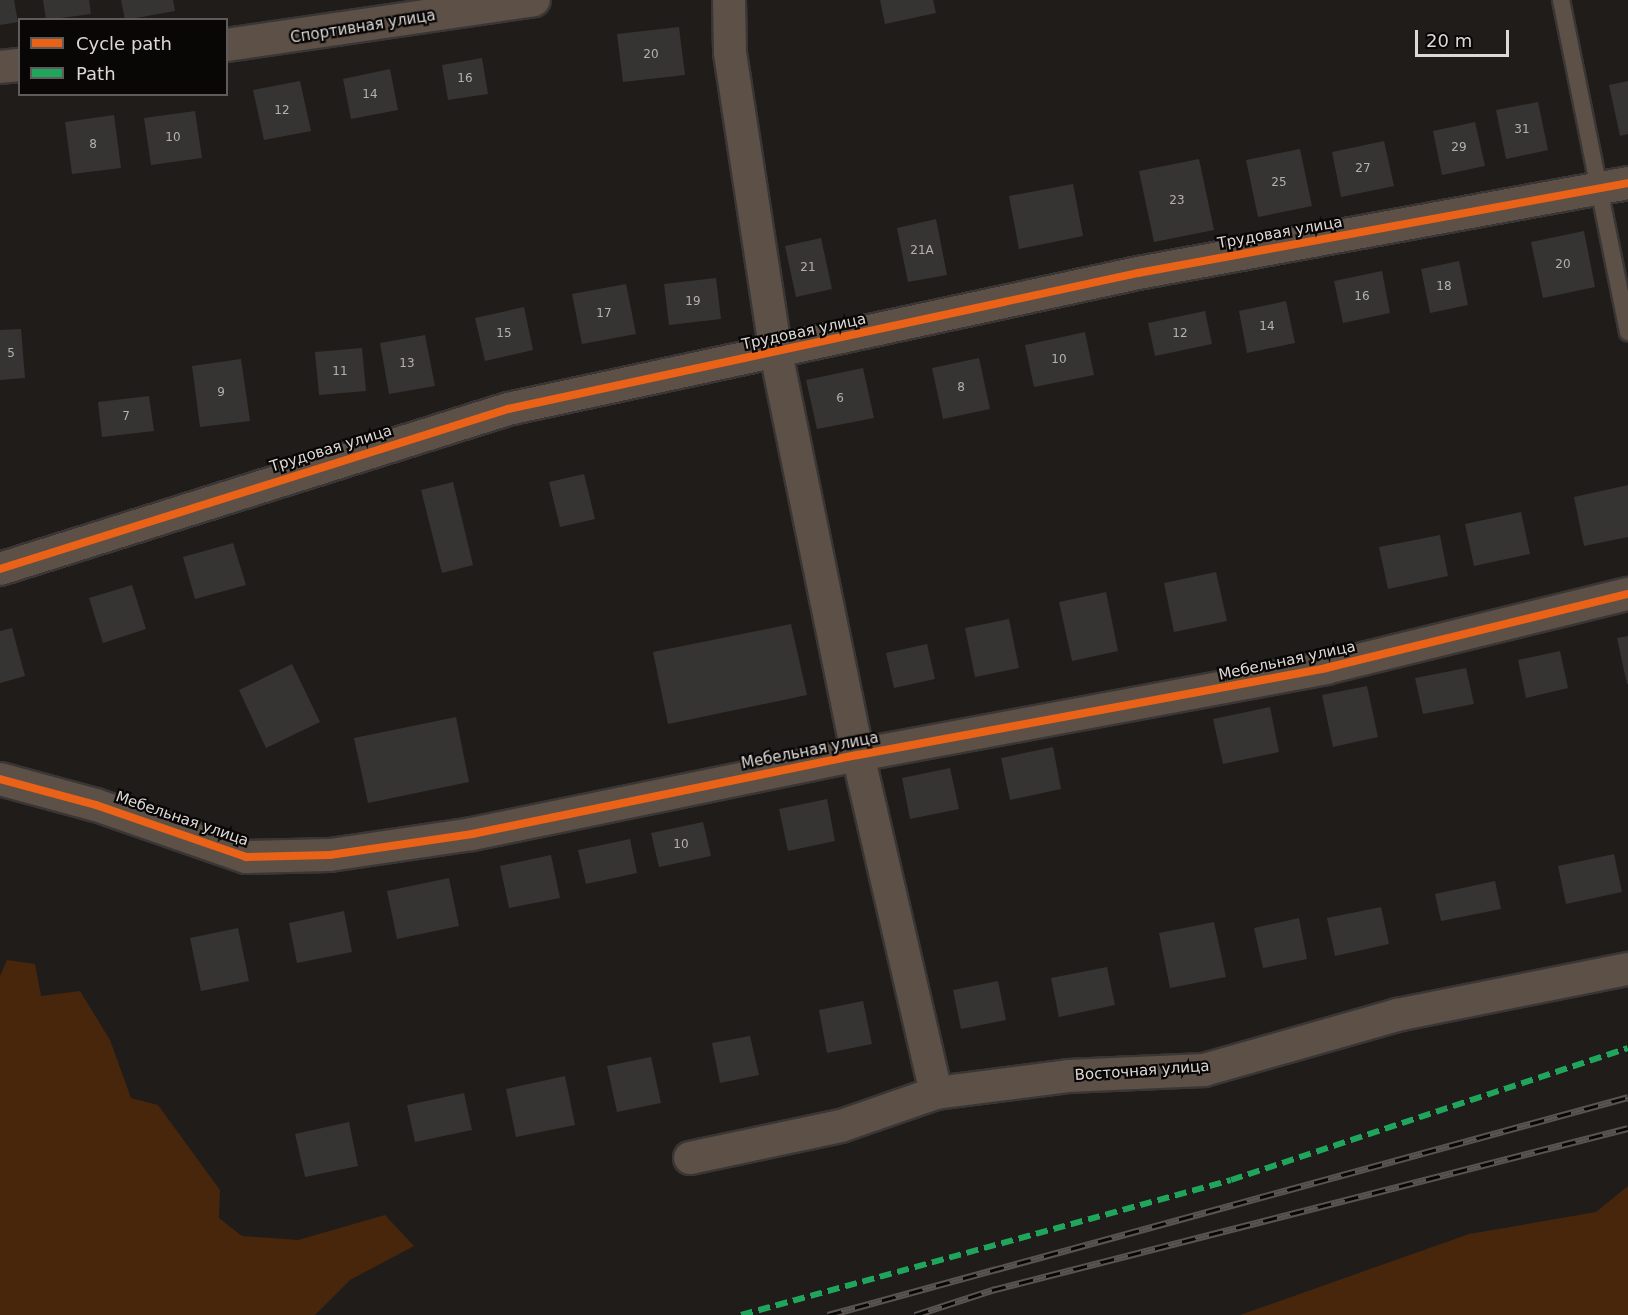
<!DOCTYPE html>
<meta charset="utf-8">
<style>
body{margin:0}
#map{position:relative;width:1628px;height:1315px;overflow:hidden;background:#1f1c1a;font-family:"DejaVu Sans",sans-serif}
div>[style]{position:absolute}
[style*='--x']{left:calc(var(--x)*1px);top:calc(var(--y)*1px);width:calc(var(--w)*1px);rotate:calc(var(--a)*1deg)}
.green>*{inset:0;background:#47260c}
.building>*{inset:0;background:#363432}
.roads{filter:drop-shadow(2px 0 #393635) drop-shadow(-2px 0 #393635) drop-shadow(0 2px #393635) drop-shadow(0 -2px #393635)}
.service>*{height:16px;margin:-8px;padding:0 8px;transform-origin:8px;border-radius:8px;background:#5c5047}
.minor>*{height:32px;margin:-16px;padding:0 16px;transform-origin:16px;border-radius:16px;background:#5c5047}
.rail>*{height:7px;margin-top:-3.5px;transform-origin:0;background:repeating-linear-gradient(90deg,#090706 0 14px,#5a5450 0 28px);box-sizing:border-box;border-block:2px solid #5a5450}
.quiet>*{height:6px;margin-top:-3px;transform-origin:0;background:repeating-linear-gradient(90deg,#20a55d 0 12px,transparent 0 18px)}
.cycleway>*{height:8px;margin:-4px;padding:0 4px;transform-origin:4px;border-radius:4px;background:#ea6118}
span{translate:-50% -50%;white-space:nowrap;text-align:center;line-height:1.15;-webkit-text-stroke:4.5px #090706;paint-order:stroke}
.number-label{font-size:12px;color:#b3b0ae}
.number-label span{-webkit-text-stroke-width:0}
.street-label{font-size:15px;color:#ddd9d7}
.legend{position:absolute;left:18px;top:18px;width:210px;height:78px;box-sizing:border-box;background:#090706;border:2px solid #5e5b5a;margin:0;padding:8px 10px;list-style:none;font-size:18px;color:#ddd9d7}
.legend li{display:flex;align-items:center;gap:12px;height:30px}
.legend b{width:30px;border:2px solid #5e5b5a}
.scale{position:absolute;left:1415px;top:30px;width:94px;height:27px;box-sizing:border-box;border:3px solid #ddd9d7;border-top:0;padding-left:8px;font-size:18px;line-height:21px;white-space:nowrap;color:#ddd9d7;-webkit-text-stroke:4px #090706;paint-order:stroke}
</style>
<div id="map">
<div class="green">
<div style="clip-path:polygon(7px 960px,35px 964px,41px 996px,80px 991px,110px 1040px,131px 1098px,158px 1105px,220px 1190px,219px 1218px,242px 1236px,298px 1240px,385px 1215px,414px 1246px,350px 1280px,315px 1315px,0 1315px,0 976px)"></div>
<div style="clip-path:polygon(1628px 1186px,1628px 1315px,1240px 1315px,1469px 1234px,1596px 1212px)"></div>
</div>
<div class="building">
<div style="clip-path:polygon(0 0,14px 0,18px 22px,0 25px)"></div>
<div style="clip-path:polygon(43px 0,89px 0,91px 14px,46px 20px)"></div>
<div style="clip-path:polygon(121px 0,173px 0,175px 11px,125px 20px)"></div>
<div style="clip-path:polygon(880px 0,933px 0,936px 13px,885px 24px)"></div>
<div style="clip-path:polygon(679px 27px,685px 75px,623px 82px,617px 34px)"></div>
<div style="clip-path:polygon(482px 58px,488px 94px,448px 100px,442px 65px)"></div>
<div style="clip-path:polygon(390px 69px,398px 110px,351px 119px,343px 79px)"></div>
<div style="clip-path:polygon(300px 81px,311px 131px,264px 140px,253px 90px)"></div>
<div style="clip-path:polygon(1628px 81px,1628px 134px,1620px 136px,1609px 85px)"></div>
<div style="clip-path:polygon(1538px 102px,1548px 150px,1506px 159px,1496px 110px)"></div>
<div style="clip-path:polygon(195px 111px,202px 158px,151px 165px,144px 118px)"></div>
<div style="clip-path:polygon(114px 115px,121px 168px,72px 174px,65px 122px)"></div>
<div style="clip-path:polygon(1475px 122px,1485px 166px,1442px 175px,1433px 131px)"></div>
<div style="clip-path:polygon(1384px 141px,1394px 186px,1341px 197px,1332px 152px)"></div>
<div style="clip-path:polygon(1300px 149px,1312px 206px,1258px 217px,1246px 160px)"></div>
<div style="clip-path:polygon(1199px 159px,1214px 230px,1154px 242px,1139px 171px)"></div>
<div style="clip-path:polygon(1073px 184px,1083px 236px,1019px 249px,1009px 196px)"></div>
<div style="clip-path:polygon(936px 219px,947px 275px,908px 282px,897px 228px)"></div>
<div style="clip-path:polygon(1584px 231px,1595px 287px,1543px 298px,1531px 242px)"></div>
<div style="clip-path:polygon(821px 238px,832px 289px,796px 297px,785px 246px)"></div>
<div style="clip-path:polygon(1459px 261px,1468px 305px,1430px 313px,1421px 269px)"></div>
<div style="clip-path:polygon(1382px 271px,1390px 313px,1343px 323px,1334px 281px)"></div>
<div style="clip-path:polygon(716px 278px,721px 319px,669px 325px,664px 284px)"></div>
<div style="clip-path:polygon(626px 284px,636px 334px,582px 344px,572px 294px)"></div>
<div style="clip-path:polygon(1286px 301px,1295px 343px,1247px 353px,1239px 311px)"></div>
<div style="clip-path:polygon(524px 307px,533px 350px,485px 361px,475px 318px)"></div>
<div style="clip-path:polygon(1205px 311px,1212px 344px,1155px 356px,1148px 323px)"></div>
<div style="clip-path:polygon(21px 329px,25px 378px,0 380px,0 330px)"></div>
<div style="clip-path:polygon(1085px 332px,1094px 375px,1034px 387px,1025px 345px)"></div>
<div style="clip-path:polygon(425px 335px,435px 386px,389px 394px,380px 343px)"></div>
<div style="clip-path:polygon(362px 348px,366px 391px,319px 395px,315px 352px)"></div>
<div style="clip-path:polygon(979px 358px,990px 409px,943px 419px,932px 368px)"></div>
<div style="clip-path:polygon(241px 359px,250px 421px,200px 427px,192px 366px)"></div>
<div style="clip-path:polygon(863px 368px,874px 418px,817px 429px,806px 380px)"></div>
<div style="clip-path:polygon(149px 396px,154px 431px,102px 437px,98px 402px)"></div>
<div style="clip-path:polygon(584px 474px,595px 519px,560px 527px,549px 482px)"></div>
<div style="clip-path:polygon(453px 482px,473px 565px,442px 573px,421px 490px)"></div>
<div style="clip-path:polygon(1628px 485px,1628px 537px,1584px 546px,1574px 497px)"></div>
<div style="clip-path:polygon(1521px 512px,1530px 554px,1474px 566px,1465px 524px)"></div>
<div style="clip-path:polygon(1440px 535px,1448px 576px,1388px 589px,1379px 547px)"></div>
<div style="clip-path:polygon(233px 543px,246px 585px,195px 599px,183px 557px)"></div>
<div style="clip-path:polygon(1216px 572px,1227px 621px,1174px 632px,1164px 583px)"></div>
<div style="clip-path:polygon(132px 585px,146px 629px,103px 643px,89px 598px)"></div>
<div style="clip-path:polygon(1106px 592px,1118px 651px,1072px 661px,1059px 602px)"></div>
<div style="clip-path:polygon(1009px 619px,1019px 668px,975px 677px,965px 628px)"></div>
<div style="clip-path:polygon(791px 624px,807px 695px,668px 724px,653px 652px)"></div>
<div style="clip-path:polygon(12px 628px,25px 676px,0 683px,0 631px)"></div>
<div style="clip-path:polygon(1628px 636px,1628px 684px,1627px 684px,1617px 638px)"></div>
<div style="clip-path:polygon(927px 644px,935px 679px,894px 688px,886px 653px)"></div>
<div style="clip-path:polygon(1560px 651px,1568px 688px,1526px 698px,1518px 660px)"></div>
<div style="clip-path:polygon(292px 664px,320px 722px,266px 748px,239px 690px)"></div>
<div style="clip-path:polygon(1466px 668px,1474px 704px,1423px 714px,1415px 678px)"></div>
<div style="clip-path:polygon(1367px 686px,1378px 737px,1333px 747px,1322px 695px)"></div>
<div style="clip-path:polygon(1270px 707px,1279px 752px,1223px 764px,1213px 719px)"></div>
<div style="clip-path:polygon(456px 717px,469px 782px,368px 803px,354px 738px)"></div>
<div style="clip-path:polygon(1053px 747px,1061px 789px,1010px 800px,1001px 758px)"></div>
<div style="clip-path:polygon(950px 768px,959px 809px,910px 819px,902px 778px)"></div>
<div style="clip-path:polygon(827px 799px,835px 841px,788px 851px,779px 809px)"></div>
<div style="clip-path:polygon(703px 822px,711px 856px,659px 867px,651px 833px)"></div>
<div style="clip-path:polygon(630px 839px,637px 873px,586px 884px,578px 850px)"></div>
<div style="clip-path:polygon(1614px 854px,1622px 892px,1566px 904px,1558px 866px)"></div>
<div style="clip-path:polygon(551px 855px,560px 898px,509px 908px,500px 866px)"></div>
<div style="clip-path:polygon(449px 878px,459px 926px,397px 939px,387px 891px)"></div>
<div style="clip-path:polygon(1495px 881px,1501px 909px,1441px 921px,1435px 894px)"></div>
<div style="clip-path:polygon(1381px 907px,1389px 944px,1335px 956px,1327px 918px)"></div>
<div style="clip-path:polygon(344px 911px,352px 952px,297px 963px,289px 923px)"></div>
<div style="clip-path:polygon(1299px 918px,1307px 959px,1263px 968px,1254px 928px)"></div>
<div style="clip-path:polygon(1214px 922px,1226px 977px,1170px 988px,1159px 933px)"></div>
<div style="clip-path:polygon(238px 928px,249px 981px,201px 991px,190px 938px)"></div>
<div style="clip-path:polygon(1107px 967px,1115px 1005px,1059px 1017px,1051px 978px)"></div>
<div style="clip-path:polygon(998px 981px,1006px 1020px,961px 1029px,953px 990px)"></div>
<div style="clip-path:polygon(863px 1001px,872px 1044px,827px 1053px,819px 1010px)"></div>
<div style="clip-path:polygon(750px 1036px,759px 1075px,720px 1083px,712px 1043px)"></div>
<div style="clip-path:polygon(651px 1057px,661px 1103px,617px 1112px,607px 1066px)"></div>
<div style="clip-path:polygon(565px 1076px,575px 1125px,516px 1137px,506px 1089px)"></div>
<div style="clip-path:polygon(464px 1093px,472px 1130px,415px 1142px,407px 1105px)"></div>
<div style="clip-path:polygon(349px 1122px,358px 1166px,305px 1177px,295px 1134px)"></div>
</div>
<div class="roads">
<div class="service">
<div style="--x:1561;--y:0;--w:339;--a:78.6"></div>
</div>
<div class="minor">
<div style="--x:729;--y:0;--w:53;--a:88.9"></div>
<div style="--x:730;--y:53;--w:304;--a:81.3"></div>
<div style="--x:776;--y:353;--w:410;--a:78.5"></div>
<div style="--x:858;--y:755;--w:347;--a:77"></div>
<div style="--x:226;--y:45;--w:311;--a:-8.3"></div>
<div style="--x:0;--y:67;--w:20;--a:-6"></div>
<div style="--x:0;--y:569;--w:533;--a:-17.48"></div>
<div style="--x:508;--y:409;--w:645;--a:-12.18"></div>
<div style="--x:1138;--y:273;--w:498;--a:-10.4"></div>
<div style="--x:0;--y:779;--w:99;--a:15.2"></div>
<div style="--x:96;--y:805;--w:159;--a:19.1"></div>
<div style="--x:246;--y:857;--w:84;--a:-1.4"></div>
<div style="--x:330;--y:855;--w:144;--a:-8.4"></div>
<div style="--x:472;--y:834;--w:394;--a:-11.6"></div>
<div style="--x:858;--y:755;--w:476;--a:-10.5"></div>
<div style="--x:1326;--y:668;--w:311;--a:-13.8"></div>
<div style="--x:690;--y:1158;--w:154;--a:-12"></div>
<div style="--x:841;--y:1126;--w:101;--a:-19.2"></div>
<div style="--x:936;--y:1093;--w:133;--a:-7.3"></div>
<div style="--x:1068;--y:1076;--w:136;--a:-2.5"></div>
<div style="--x:1204;--y:1070;--w:201;--a:-15.9"></div>
<div style="--x:1397;--y:1015;--w:236;--a:-11.3"></div>
</div>
</div>
<div class="rail">
<div style="--x:828;--y:1315;--w:829;--a:-15.24"></div>
<div style="--x:915;--y:1315;--w:81;--a:-18"></div>
<div style="--x:992;--y:1290;--w:656;--a:-14.29"></div>
</div>
<div class="quiet">
<div style="--x:741;--y:1315;--w:508;--a:-15.4"></div>
<div style="--x:1231;--y:1180;--w:418;--a:-18.4"></div>
</div>
<div class="cycleway">
<div style="--x:0;--y:569;--w:533;--a:-17.48"></div>
<div style="--x:508;--y:409;--w:645;--a:-12.18"></div>
<div style="--x:1138;--y:273;--w:498;--a:-10.4"></div>
<div style="--x:0;--y:779;--w:99;--a:15.2"></div>
<div style="--x:96;--y:805;--w:159;--a:19.1"></div>
<div style="--x:246;--y:857;--w:84;--a:-1.4"></div>
<div style="--x:330;--y:855;--w:144;--a:-8.4"></div>
<div style="--x:472;--y:834;--w:394;--a:-11.6"></div>
<div style="--x:858;--y:755;--w:476;--a:-10.5"></div>
<div style="--x:1326;--y:668;--w:311;--a:-13.8"></div>
</div>
<div class="number-label">
<span style="left:651px;top:55px">20</span>
<span style="left:465px;top:79px">16</span>
<span style="left:370px;top:95px">14</span>
<span style="left:282px;top:111px">12</span>
<span style="left:1522px;top:130px">31</span>
<span style="left:173px;top:138px">10</span>
<span style="left:93px;top:145px">8</span>
<span style="left:1459px;top:148px">29</span>
<span style="left:1363px;top:169px">27</span>
<span style="left:1279px;top:183px">25</span>
<span style="left:1177px;top:201px">23</span>
<span style="left:922px;top:251px">21А</span>
<span style="left:1563px;top:265px">20</span>
<span style="left:808px;top:268px">21</span>
<span style="left:1444px;top:287px">18</span>
<span style="left:1362px;top:297px">16</span>
<span style="left:693px;top:302px">19</span>
<span style="left:604px;top:314px">17</span>
<span style="left:1267px;top:327px">14</span>
<span style="left:504px;top:334px">15</span>
<span style="left:1180px;top:334px">12</span>
<span style="left:11px;top:354px">5</span>
<span style="left:1059px;top:360px">10</span>
<span style="left:407px;top:364px">13</span>
<span style="left:340px;top:372px">11</span>
<span style="left:961px;top:388px">8</span>
<span style="left:221px;top:393px">9</span>
<span style="left:840px;top:399px">6</span>
<span style="left:126px;top:417px">7</span>
<span style="left:681px;top:845px">10</span>
</div>
<div class="street-label">
<span style="left:363px;top:27px;rotate:-9deg">Спортивная улица</span>
<span style="left:1280px;top:233px;rotate:-10deg">Трудовая улица</span>
<span style="left:804px;top:332px;rotate:-12deg">Трудовая улица</span>
<span style="left:331px;top:449px;rotate:-17deg">Трудовая улица</span>
<span style="left:1287px;top:661px;rotate:-12deg">Мебельная улица</span>
<span style="left:810px;top:751px;rotate:-11deg">Мебельная улица</span>
<span style="left:182px;top:819px;rotate:19deg">Мебельная улица</span>
<span style="left:1142px;top:1071px;rotate:-4deg">Восточная улица</span>
</div>
<ul class="legend">
<li><b style="height:8px;background:#ea6118"></b>Cycle path</li>
<li><b style="height:8px;background:#20a55d"></b>Path</li>
</ul>
<div class="scale">20 m</div>
</div>
